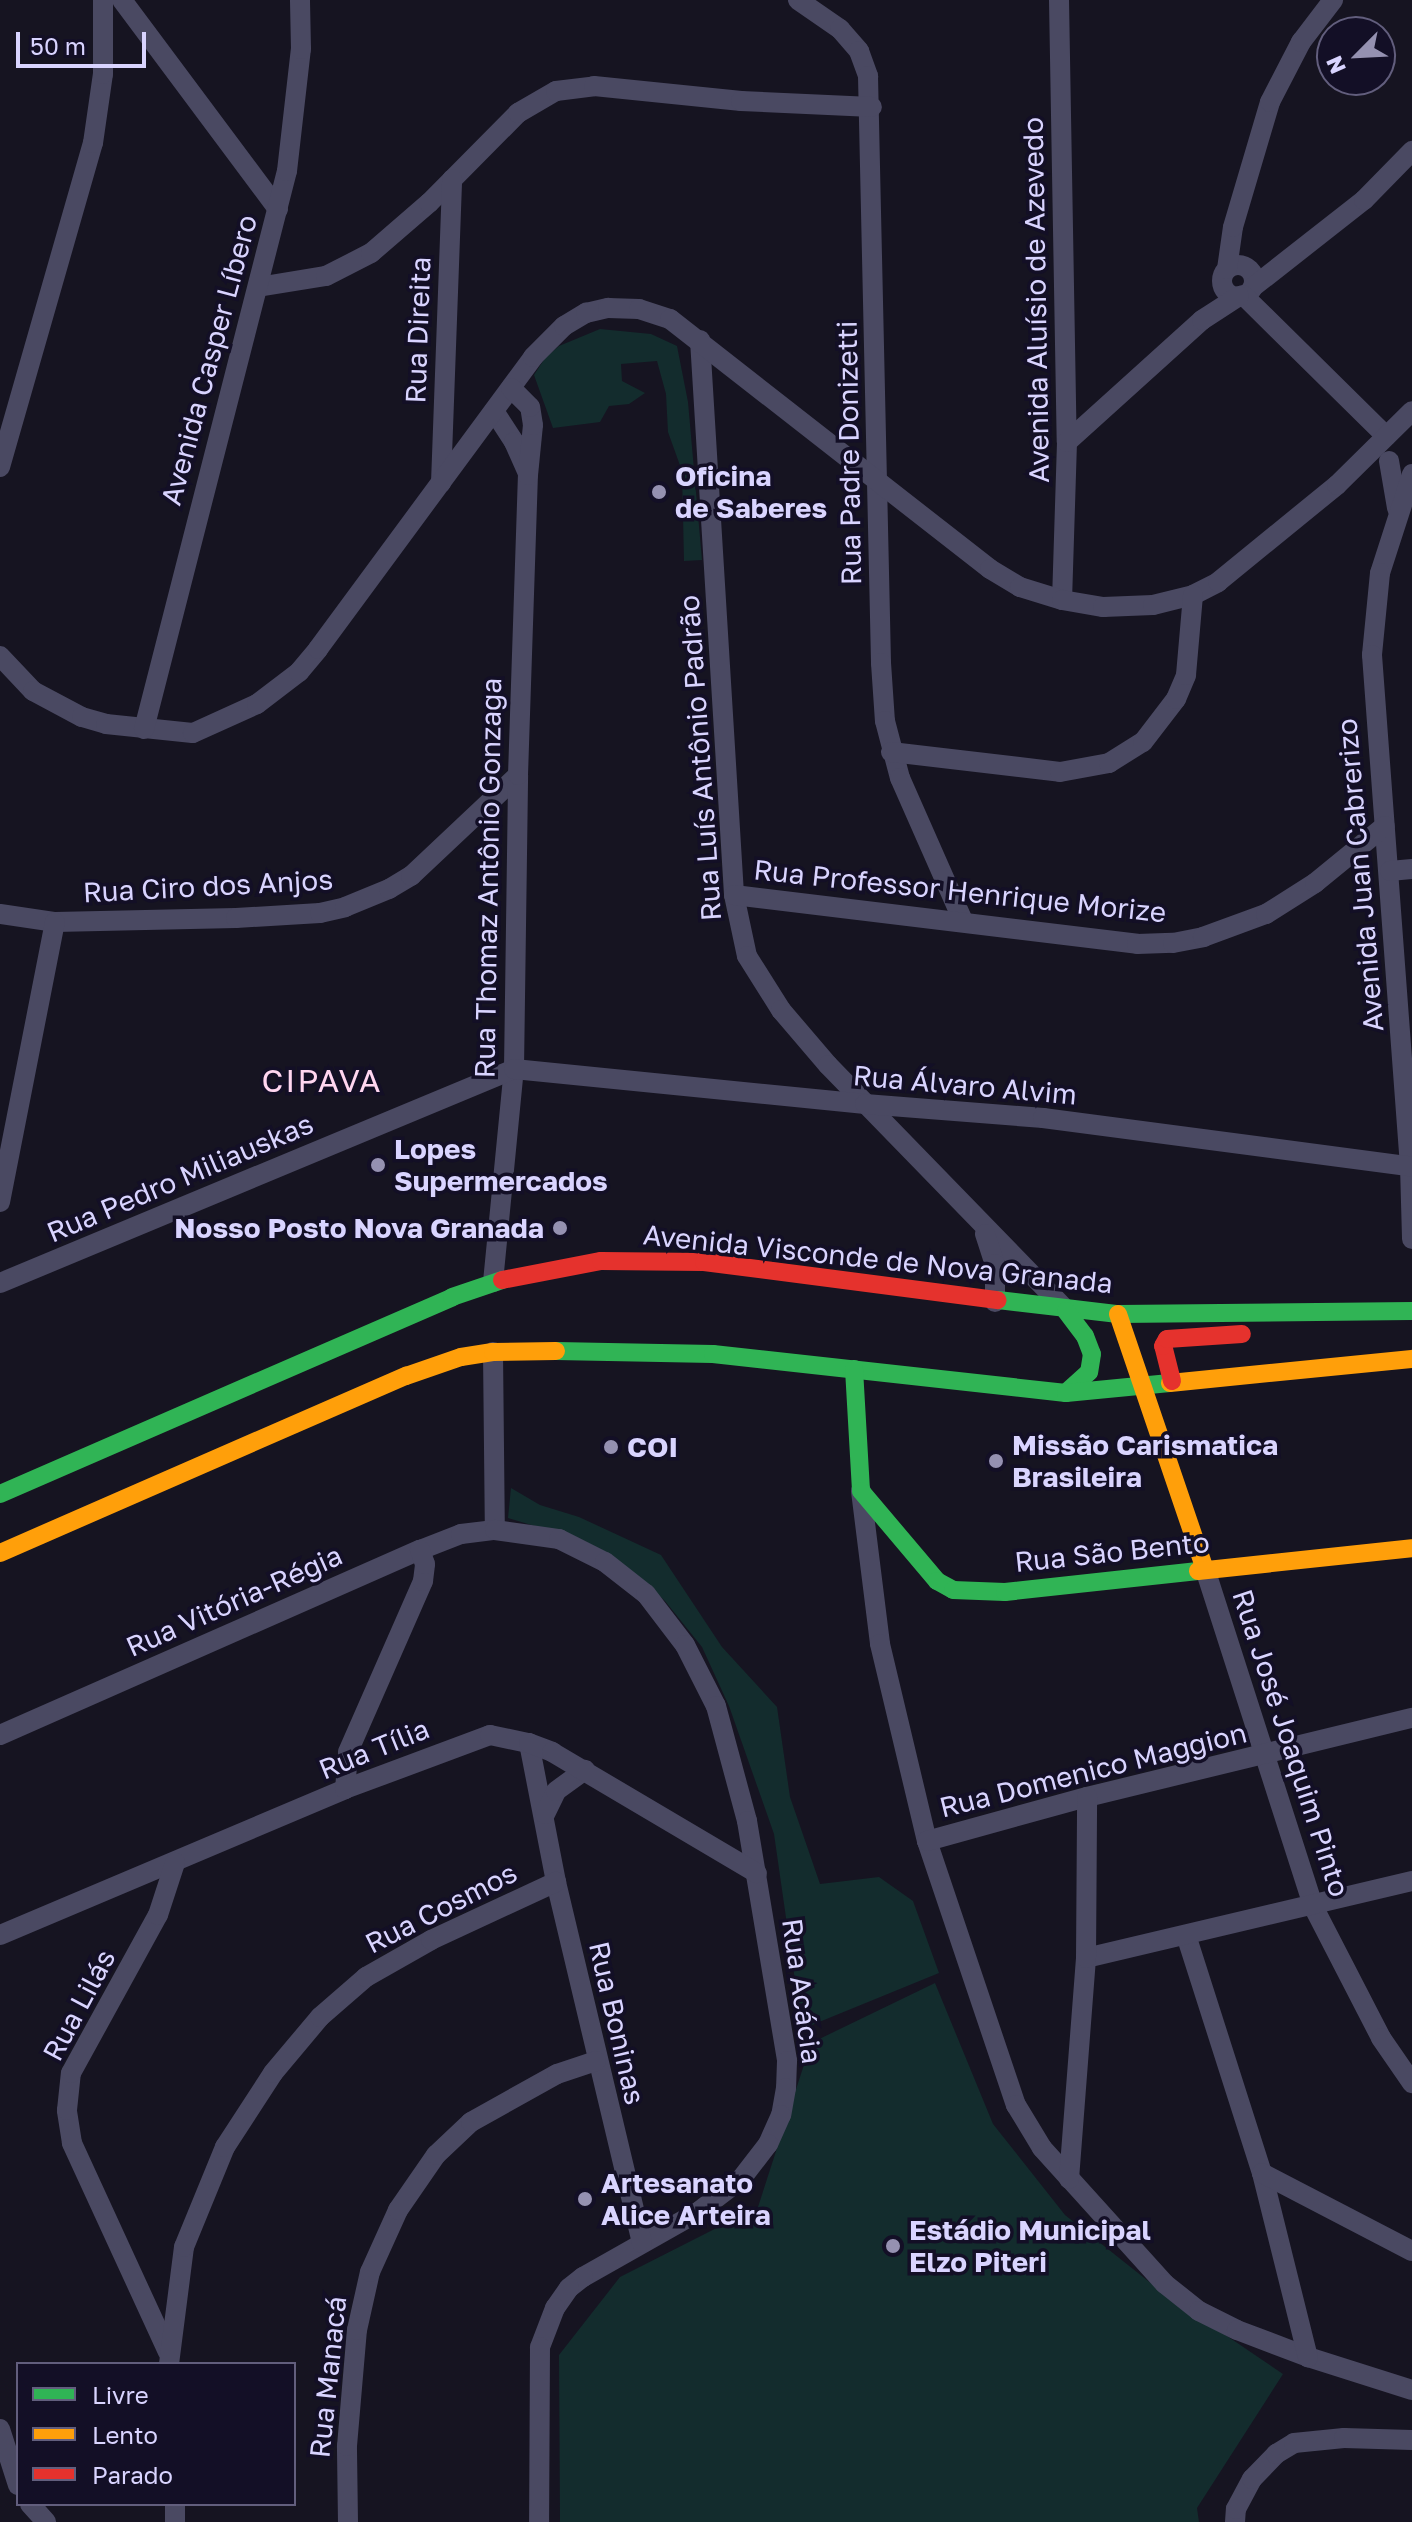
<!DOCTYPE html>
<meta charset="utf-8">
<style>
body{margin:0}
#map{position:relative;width:1412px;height:2522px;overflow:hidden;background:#161421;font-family:"Golos Text",sans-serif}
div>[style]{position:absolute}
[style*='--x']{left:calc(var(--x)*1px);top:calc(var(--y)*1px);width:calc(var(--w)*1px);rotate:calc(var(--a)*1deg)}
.green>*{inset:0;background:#132c2d}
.street>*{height:20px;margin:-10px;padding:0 10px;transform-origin:10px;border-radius:10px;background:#4a4962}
.street>.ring{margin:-10px;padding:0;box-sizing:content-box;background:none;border:20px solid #4a4962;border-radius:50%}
.fast>*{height:18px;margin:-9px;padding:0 9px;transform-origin:9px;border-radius:9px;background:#30b455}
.slow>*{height:18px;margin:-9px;padding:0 9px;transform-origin:9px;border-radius:9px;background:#ff9f0a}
.jam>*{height:18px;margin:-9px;padding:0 9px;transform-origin:9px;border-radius:9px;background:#e5322d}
.dots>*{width:22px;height:22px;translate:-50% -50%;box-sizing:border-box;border:4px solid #130f26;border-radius:50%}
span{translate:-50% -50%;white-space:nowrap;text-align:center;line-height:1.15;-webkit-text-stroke:7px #130f26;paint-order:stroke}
.street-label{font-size:28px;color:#d9d4ff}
.poi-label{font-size:28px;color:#d9d4ff;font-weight:700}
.left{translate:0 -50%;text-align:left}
.right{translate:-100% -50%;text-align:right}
.quarter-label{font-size:32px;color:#ffd6f0;letter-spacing:2px}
.legend{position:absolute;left:16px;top:2362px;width:280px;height:144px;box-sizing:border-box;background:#130f26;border:2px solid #625e7d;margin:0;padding:10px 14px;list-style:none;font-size:24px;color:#d9d4ff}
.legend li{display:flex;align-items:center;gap:16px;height:40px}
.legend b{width:40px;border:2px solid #625e7d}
.north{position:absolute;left:1316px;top:16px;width:80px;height:80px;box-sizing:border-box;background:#130f26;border:2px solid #625e7d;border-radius:50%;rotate:246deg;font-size:22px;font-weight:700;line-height:32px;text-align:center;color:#d9d4ff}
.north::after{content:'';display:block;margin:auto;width:28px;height:36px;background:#9591b1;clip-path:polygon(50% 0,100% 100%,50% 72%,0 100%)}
.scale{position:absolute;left:16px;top:32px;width:130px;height:36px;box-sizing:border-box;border:4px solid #d9d4ff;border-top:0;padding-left:10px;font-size:24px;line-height:28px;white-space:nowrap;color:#d9d4ff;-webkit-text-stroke:6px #130f26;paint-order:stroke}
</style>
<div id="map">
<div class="green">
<div style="clip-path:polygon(600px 329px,651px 334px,677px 346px,688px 402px,702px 560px,684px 561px,682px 471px,668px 432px,666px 394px,657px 361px,621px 364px,622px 381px,645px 393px,629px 404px,609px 406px,600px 422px,553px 428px,534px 375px,545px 358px,559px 346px)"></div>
<div style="clip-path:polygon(511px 1488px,540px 1505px,579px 1517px,661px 1555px,722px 1647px,777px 1707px,790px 1797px,820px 1884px,879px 1877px,913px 1901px,939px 1973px,802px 2029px,774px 1834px,729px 1706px,702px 1647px,665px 1601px,633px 1572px,585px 1541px,508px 1518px)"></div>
<div style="clip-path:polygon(935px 1983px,993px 2124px,1065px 2215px,1162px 2292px,1283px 2374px,1197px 2508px,1199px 2522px,560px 2522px,559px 2355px,620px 2277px,758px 2207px,811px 2043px)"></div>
</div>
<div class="street">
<div style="--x:122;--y:0;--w:261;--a:53.3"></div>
<div style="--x:798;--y:0;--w:51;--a:34.6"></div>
<div style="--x:840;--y:29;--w:29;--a:49"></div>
<div style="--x:859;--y:51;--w:27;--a:70"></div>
<div style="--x:868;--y:76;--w:587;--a:88.73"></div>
<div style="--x:881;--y:663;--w:58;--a:86.1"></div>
<div style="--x:885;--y:721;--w:59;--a:75.3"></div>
<div style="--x:900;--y:778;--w:156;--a:66.2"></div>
<div style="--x:1059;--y:0;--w:442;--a:89"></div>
<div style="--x:1067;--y:442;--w:158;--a:91.8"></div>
<div class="ring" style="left:1222px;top:265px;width:12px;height:12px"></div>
<div style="--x:1227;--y:269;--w:42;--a:-81.9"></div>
<div style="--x:1233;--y:227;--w:130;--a:-73.5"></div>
<div style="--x:1270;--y:102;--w:68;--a:-62.7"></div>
<div style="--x:1301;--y:42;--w:53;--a:-52.7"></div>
<div style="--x:258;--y:287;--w:69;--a:-9.2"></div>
<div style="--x:326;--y:276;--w:51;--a:-27.1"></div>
<div style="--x:371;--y:253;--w:77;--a:-40.8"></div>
<div style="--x:429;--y:203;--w:127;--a:-45.3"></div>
<div style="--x:518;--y:113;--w:44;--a:-30.1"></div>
<div style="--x:556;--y:91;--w:38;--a:-7"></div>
<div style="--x:594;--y:86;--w:148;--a:5.8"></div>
<div style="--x:741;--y:101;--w:131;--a:2.6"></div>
<div style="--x:1253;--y:287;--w:141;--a:-38.1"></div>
<div style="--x:1364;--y:200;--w:69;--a:-45.6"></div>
<div style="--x:1243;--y:295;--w:201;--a:44.6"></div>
<div style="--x:700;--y:340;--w:556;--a:86.49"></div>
<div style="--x:734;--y:895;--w:62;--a:78"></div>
<div style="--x:747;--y:956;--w:64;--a:57.8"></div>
<div style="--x:781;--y:1010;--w:72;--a:49.5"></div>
<div style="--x:828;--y:1065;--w:337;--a:45.8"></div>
<div style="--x:494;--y:411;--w:37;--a:57"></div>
<div style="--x:514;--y:442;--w:32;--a:66"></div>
<div style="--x:1067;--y:442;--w:182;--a:-42.1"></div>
<div style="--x:1202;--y:320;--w:44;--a:-33"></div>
<div style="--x:1389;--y:461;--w:48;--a:80.3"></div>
<div style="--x:0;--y:467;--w:337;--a:-74"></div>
<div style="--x:93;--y:143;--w:70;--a:-81.8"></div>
<div style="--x:103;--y:74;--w:74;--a:-90"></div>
<div style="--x:1412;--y:474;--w:104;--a:107.9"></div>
<div style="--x:1380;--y:573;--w:82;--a:95.6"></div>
<div style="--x:1372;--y:655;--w:512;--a:85.75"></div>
<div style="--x:1410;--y:1166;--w:73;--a:88.4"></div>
<div style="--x:441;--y:483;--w:304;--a:-87.9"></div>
<div style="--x:0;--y:656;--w:48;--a:46.7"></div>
<div style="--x:33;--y:691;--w:55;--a:28"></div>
<div style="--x:82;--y:717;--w:25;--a:16"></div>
<div style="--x:106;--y:724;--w:87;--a:5.9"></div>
<div style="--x:193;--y:733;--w:70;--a:-24.4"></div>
<div style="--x:257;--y:704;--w:53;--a:-37.3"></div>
<div style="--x:299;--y:672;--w:30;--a:-50"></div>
<div style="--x:318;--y:649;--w:363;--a:-53.6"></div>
<div style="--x:533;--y:357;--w:44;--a:-45"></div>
<div style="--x:564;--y:326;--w:26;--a:-31"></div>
<div style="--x:586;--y:313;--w:23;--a:-13"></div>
<div style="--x:608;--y:308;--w:31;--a:2"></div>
<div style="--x:639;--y:309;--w:33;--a:18"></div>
<div style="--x:670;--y:319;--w:406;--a:38"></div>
<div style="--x:990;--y:569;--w:35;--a:31"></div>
<div style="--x:1020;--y:587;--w:44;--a:17.2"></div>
<div style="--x:1062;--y:600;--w:42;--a:9.7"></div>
<div style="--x:1103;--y:607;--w:50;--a:-2.3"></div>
<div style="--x:1153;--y:605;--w:41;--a:-14"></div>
<div style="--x:1193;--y:595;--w:28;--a:-27"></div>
<div style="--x:1218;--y:582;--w:154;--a:-39.2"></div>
<div style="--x:1337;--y:485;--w:105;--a:-44.6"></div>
<div style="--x:144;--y:729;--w:576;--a:-75.63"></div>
<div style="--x:287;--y:171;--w:123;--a:-83.5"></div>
<div style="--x:301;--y:49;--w:49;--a:-91.2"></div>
<div style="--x:891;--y:752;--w:170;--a:6.7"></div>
<div style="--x:1060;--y:772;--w:50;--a:-10.4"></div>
<div style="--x:1109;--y:763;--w:40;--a:-32"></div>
<div style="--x:1143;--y:742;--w:54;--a:-52.5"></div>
<div style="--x:1176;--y:699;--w:26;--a:-67"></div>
<div style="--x:1186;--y:675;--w:80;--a:-85"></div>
<div style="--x:1390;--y:871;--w:22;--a:-5"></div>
<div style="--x:734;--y:895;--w:406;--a:6.9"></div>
<div style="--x:1137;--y:944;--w:36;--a:-2"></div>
<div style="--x:1173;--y:943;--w:31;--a:-11"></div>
<div style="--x:1203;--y:937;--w:67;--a:-20.1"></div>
<div style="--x:1266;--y:914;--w:58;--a:-32.3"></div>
<div style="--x:1315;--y:883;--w:90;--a:-39.2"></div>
<div style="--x:0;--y:914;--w:56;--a:8.3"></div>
<div style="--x:55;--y:922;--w:181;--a:-1.3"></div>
<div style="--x:236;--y:918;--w:84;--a:-3.4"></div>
<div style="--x:320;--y:913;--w:26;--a:-13"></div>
<div style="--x:345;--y:907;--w:48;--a:-22.2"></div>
<div style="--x:389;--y:889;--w:26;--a:-31"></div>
<div style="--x:411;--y:876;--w:147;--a:-43.3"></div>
<div style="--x:0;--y:1202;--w:285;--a:-78.9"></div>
<div style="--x:985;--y:1234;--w:32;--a:72"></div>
<div style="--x:995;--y:1264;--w:38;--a:90"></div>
<div style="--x:493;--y:1282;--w:214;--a:-84.4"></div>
<div style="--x:514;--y:1069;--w:294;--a:-89.2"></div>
<div style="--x:518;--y:775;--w:300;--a:-88.1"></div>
<div style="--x:528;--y:475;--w:50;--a:-84.3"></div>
<div style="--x:533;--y:425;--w:18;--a:-99"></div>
<div style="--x:530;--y:407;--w:27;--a:-135"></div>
<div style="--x:0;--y:1283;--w:557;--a:-22.6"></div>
<div style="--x:514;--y:1069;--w:353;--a:5.7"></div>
<div style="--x:865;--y:1104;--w:179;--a:4.5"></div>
<div style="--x:1043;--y:1118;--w:370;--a:7.5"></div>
<div style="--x:493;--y:1352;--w:178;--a:89.4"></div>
<div style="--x:861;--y:1491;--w:154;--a:82.9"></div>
<div style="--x:880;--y:1644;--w:203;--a:76.6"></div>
<div style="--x:927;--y:1841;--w:279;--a:71.4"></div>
<div style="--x:1016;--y:2105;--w:50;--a:58.8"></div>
<div style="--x:1042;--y:2148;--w:183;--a:47.9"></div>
<div style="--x:1165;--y:2284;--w:43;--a:38.5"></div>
<div style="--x:1199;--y:2311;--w:42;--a:26.6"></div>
<div style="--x:1237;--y:2330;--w:76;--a:20.8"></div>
<div style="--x:1308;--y:2357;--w:109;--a:17.6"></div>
<div style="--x:1205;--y:1569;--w:354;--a:72.2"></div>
<div style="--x:1313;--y:1906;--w:148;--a:62.7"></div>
<div style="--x:1381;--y:2038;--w:55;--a:55.4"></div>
<div style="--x:0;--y:1735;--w:459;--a:-23.8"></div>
<div style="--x:420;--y:1550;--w:44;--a:-21.3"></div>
<div style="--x:461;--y:1534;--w:34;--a:-7"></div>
<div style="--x:495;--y:1530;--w:65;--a:8"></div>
<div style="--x:559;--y:1539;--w:51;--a:26.6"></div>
<div style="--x:605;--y:1562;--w:52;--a:38"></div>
<div style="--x:646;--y:1594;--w:64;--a:52.6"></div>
<div style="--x:685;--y:1645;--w:68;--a:63.1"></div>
<div style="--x:716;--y:1706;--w:119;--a:74.9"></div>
<div style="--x:747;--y:1821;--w:243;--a:80.5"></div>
<div style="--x:787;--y:2061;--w:27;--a:92"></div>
<div style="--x:786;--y:2088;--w:27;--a:100"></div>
<div style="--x:781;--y:2115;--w:32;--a:114"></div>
<div style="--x:768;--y:2144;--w:44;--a:127.6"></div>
<div style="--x:741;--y:2179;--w:54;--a:142.5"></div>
<div style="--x:698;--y:2212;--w:132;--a:150.5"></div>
<div style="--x:583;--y:2277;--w:18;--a:142"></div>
<div style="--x:569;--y:2288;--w:24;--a:125"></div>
<div style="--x:555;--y:2308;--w:42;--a:111"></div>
<div style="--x:540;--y:2347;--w:175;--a:90.3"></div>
<div style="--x:529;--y:1743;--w:142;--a:79"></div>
<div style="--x:556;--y:1882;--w:371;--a:76.6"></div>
<div style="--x:345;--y:1789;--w:37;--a:-85"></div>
<div style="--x:348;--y:1752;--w:187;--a:-66.3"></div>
<div style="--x:423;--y:1581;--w:17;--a:-83"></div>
<div style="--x:425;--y:1564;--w:15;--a:-110"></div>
<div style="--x:545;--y:1814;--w:25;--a:-64"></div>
<div style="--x:556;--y:1791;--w:36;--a:-36"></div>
<div style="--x:927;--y:1841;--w:166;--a:-15.4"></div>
<div style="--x:1087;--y:1797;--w:334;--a:-13.7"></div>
<div style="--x:0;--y:1935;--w:375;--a:-22.9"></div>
<div style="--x:345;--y:1789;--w:155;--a:-20.4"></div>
<div style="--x:490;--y:1735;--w:40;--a:12"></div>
<div style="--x:529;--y:1743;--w:25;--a:21"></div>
<div style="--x:552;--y:1752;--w:238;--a:30.6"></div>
<div style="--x:1186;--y:1935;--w:250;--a:72.3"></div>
<div style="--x:1262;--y:2173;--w:190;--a:76"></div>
<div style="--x:1086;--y:1958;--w:335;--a:-13.3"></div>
<div style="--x:1262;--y:2173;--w:169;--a:27.5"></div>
<div style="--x:1069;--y:2179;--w:222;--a:-85.6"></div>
<div style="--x:1086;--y:1958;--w:161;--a:-89.6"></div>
<div style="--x:168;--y:2352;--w:230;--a:-114.7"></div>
<div style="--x:72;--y:2143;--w:33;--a:-99"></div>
<div style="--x:67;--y:2110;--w:37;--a:-84"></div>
<div style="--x:71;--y:2073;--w:180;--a:-61.2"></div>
<div style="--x:158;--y:1915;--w:55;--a:-71.9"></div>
<div style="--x:169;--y:2364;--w:118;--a:-82.7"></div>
<div style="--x:184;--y:2247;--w:108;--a:-67.7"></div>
<div style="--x:225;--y:2147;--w:88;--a:-57"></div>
<div style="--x:273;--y:2073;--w:73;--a:-50"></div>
<div style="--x:320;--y:2017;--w:61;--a:-41"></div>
<div style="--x:366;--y:1977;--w:75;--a:-29.6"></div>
<div style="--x:431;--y:1940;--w:138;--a:-24.9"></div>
<div style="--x:0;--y:2429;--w:59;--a:72.2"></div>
<div style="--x:30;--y:2504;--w:24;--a:48"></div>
<div style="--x:175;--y:2504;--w:18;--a:90"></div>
<div style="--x:348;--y:2522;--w:76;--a:-90.8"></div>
<div style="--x:347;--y:2446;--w:116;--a:-85.1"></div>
<div style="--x:357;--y:2330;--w:59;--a:-77.4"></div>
<div style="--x:370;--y:2272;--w:68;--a:-65.7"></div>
<div style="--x:398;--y:2210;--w:67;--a:-55.4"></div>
<div style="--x:436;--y:2155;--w:48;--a:-43.3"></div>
<div style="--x:471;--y:2122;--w:98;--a:-29.2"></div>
<div style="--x:557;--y:2074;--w:41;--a:-18.4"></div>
<div style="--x:1235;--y:2522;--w:13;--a:-86"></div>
<div style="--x:1236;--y:2509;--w:34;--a:-62"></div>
<div style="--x:1252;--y:2479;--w:35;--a:-46"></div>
<div style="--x:1276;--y:2454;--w:21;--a:-31"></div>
<div style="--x:1294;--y:2443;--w:50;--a:-5.7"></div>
<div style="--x:1344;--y:2438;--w:68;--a:1.7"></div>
</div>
<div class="fast">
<div style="--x:998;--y:1300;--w:121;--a:6.7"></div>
<div style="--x:1118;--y:1314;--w:294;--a:-0.6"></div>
<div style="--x:1066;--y:1311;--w:31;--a:53"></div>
<div style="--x:1085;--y:1336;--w:19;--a:69"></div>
<div style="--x:1092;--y:1354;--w:18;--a:99"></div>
<div style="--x:1089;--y:1372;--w:31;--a:138"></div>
<div style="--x:556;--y:1351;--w:157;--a:1.1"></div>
<div style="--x:713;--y:1354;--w:355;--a:6.3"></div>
<div style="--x:1066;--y:1393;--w:104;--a:-5.5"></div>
<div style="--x:854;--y:1369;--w:122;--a:86.7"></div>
<div style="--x:861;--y:1491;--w:118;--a:49.8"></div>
<div style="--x:937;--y:1581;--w:18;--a:29"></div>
<div style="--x:953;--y:1590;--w:52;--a:2.2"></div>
<div style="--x:1005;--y:1592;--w:194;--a:-6.2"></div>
<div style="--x:0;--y:1494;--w:493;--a:-23.5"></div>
<div style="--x:452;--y:1297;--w:53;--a:-18.8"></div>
</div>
<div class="slow">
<div style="--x:1118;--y:1314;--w:269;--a:71.2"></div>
<div style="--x:1170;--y:1383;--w:243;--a:-5.7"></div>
<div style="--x:0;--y:1553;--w:443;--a:-23.6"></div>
<div style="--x:406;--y:1376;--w:58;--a:-19.1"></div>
<div style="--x:461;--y:1357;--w:32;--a:-9"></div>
<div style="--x:493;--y:1352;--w:63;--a:-0.9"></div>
<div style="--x:1198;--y:1571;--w:215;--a:-6.1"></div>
</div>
<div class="jam">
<div style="--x:502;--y:1280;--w:101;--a:-10.9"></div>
<div style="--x:601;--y:1261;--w:103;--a:0.6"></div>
<div style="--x:704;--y:1262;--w:296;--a:7.4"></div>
<div style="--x:1172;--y:1381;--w:36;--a:-104"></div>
<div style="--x:1163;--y:1346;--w:8;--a:-60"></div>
<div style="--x:1167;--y:1339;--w:75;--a:-3.8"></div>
</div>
<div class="dots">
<div style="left:659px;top:492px;background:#9591b1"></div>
<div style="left:378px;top:1165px;background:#9591b1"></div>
<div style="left:560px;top:1228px;background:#9591b1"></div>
<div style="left:611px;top:1447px;background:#9591b1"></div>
<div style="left:996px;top:1461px;background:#9591b1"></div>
<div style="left:585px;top:2199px;background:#9591b1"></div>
<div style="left:893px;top:2246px;background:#9591b1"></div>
</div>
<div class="street-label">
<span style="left:1036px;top:300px;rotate:-91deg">Avenida Aluísio de Azevedo</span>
<span style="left:418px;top:330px;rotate:-88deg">Rua Direita</span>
<span style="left:209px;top:360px;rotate:-75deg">Avenida Casper Líbero</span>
<span style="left:849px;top:453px;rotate:-91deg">Rua Padre Donizetti</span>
<span style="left:700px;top:758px;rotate:-94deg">Rua Luís Antônio Padrão</span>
<span style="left:1360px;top:875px;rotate:-95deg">Avenida Juan Cabrerizo</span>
<span style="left:488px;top:878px;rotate:-89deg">Rua Thomaz Antônio Gonzaga</span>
<span style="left:208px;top:886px;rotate:-3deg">Rua Ciro dos Anjos</span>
<span style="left:960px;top:891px;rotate:6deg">Rua Professor Henrique Morize</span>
<span style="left:965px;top:1085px;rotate:5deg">Rua Álvaro Alvim</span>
<span style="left:180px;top:1178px;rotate:-23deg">Rua Pedro Miliauskas</span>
<span style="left:878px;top:1259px;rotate:6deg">Avenida Visconde de Nova Granada</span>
<span style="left:1112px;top:1552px;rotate:-6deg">Rua São Bento</span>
<span style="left:234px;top:1601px;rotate:-24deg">Rua Vitória-Régia</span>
<span style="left:1291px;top:1743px;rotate:72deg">Rua José Joaquim Pinto</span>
<span style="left:374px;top:1749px;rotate:-22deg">Rua Tília</span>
<span style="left:1093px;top:1770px;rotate:-14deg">Rua Domenico Maggion</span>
<span style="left:441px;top:1908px;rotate:-27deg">Rua Cosmos</span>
<span style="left:802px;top:1991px;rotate:82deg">Rua Acácia</span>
<span style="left:79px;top:2005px;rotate:-62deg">Rua Lilás</span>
<span style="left:617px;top:2023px;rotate:77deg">Rua Boninas</span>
<span style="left:328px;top:2377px;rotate:-84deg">Rua Manacá</span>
</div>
<div class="poi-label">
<span class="left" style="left:675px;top:492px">Oficina<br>de Saberes</span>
<span class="left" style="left:394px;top:1165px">Lopes<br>Supermercados</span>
<span class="right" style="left:544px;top:1228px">Nosso Posto Nova Granada</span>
<span class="left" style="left:1012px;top:1461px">Missão Carismatica<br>Brasileira</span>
<span class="left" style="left:627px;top:1447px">COI</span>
<span class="left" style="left:601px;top:2199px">Artesanato<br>Alice Arteira</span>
<span class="left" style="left:909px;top:2246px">Estádio Municipal<br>Elzo Piteri</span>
</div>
<div class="quarter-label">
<span style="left:322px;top:1080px">CIPAVA</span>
</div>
<ul class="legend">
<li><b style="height:10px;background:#30b455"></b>Livre</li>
<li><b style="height:10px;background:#ff9f0a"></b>Lento</li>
<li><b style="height:10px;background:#e5322d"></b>Parado</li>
</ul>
<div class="north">N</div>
<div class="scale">50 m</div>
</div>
